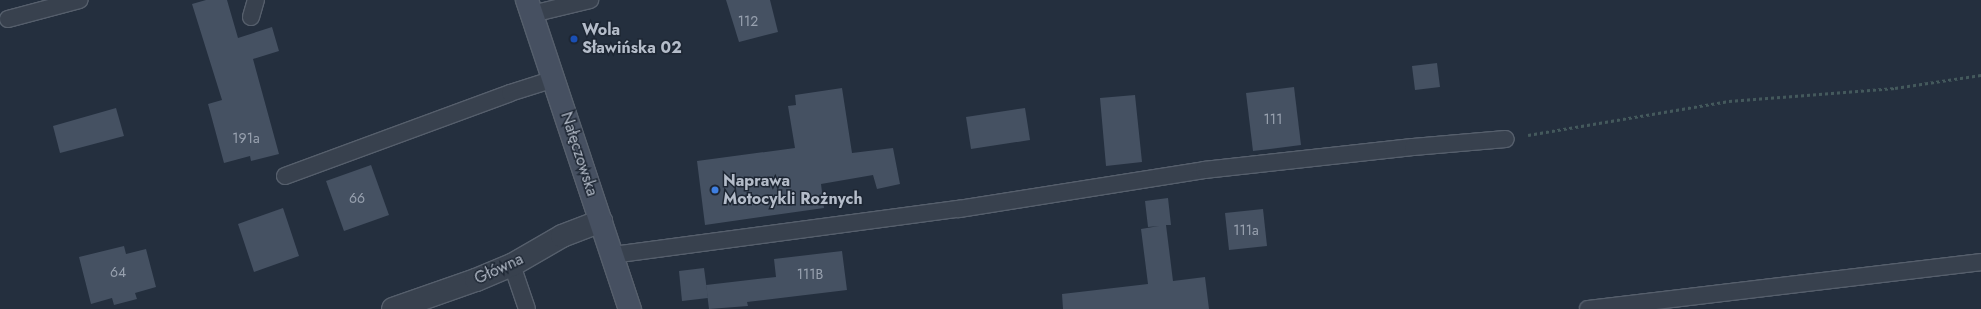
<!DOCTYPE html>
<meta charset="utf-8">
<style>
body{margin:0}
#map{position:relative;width:1981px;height:309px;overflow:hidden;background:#242f3e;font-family:Jost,sans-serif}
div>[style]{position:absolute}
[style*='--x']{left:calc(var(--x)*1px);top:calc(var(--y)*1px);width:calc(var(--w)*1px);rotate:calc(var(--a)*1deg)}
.building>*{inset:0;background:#455162}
.path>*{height:2.5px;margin-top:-1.25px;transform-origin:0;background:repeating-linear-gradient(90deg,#44595c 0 3px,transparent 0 6px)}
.roads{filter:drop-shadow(1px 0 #565f6c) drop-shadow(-1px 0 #565f6c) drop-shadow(0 1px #565f6c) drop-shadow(0 -1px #565f6c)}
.service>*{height:16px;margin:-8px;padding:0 8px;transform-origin:8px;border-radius:8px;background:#38414e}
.minor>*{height:22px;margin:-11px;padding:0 11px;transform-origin:11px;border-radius:11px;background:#38414e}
.secondary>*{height:22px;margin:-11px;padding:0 11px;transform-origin:11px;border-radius:11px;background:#465061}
.dots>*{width:11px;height:11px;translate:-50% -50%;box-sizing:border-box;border:2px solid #1d2633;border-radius:50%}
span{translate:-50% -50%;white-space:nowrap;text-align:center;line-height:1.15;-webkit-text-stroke:3px #1d2633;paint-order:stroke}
.number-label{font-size:14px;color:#98a1af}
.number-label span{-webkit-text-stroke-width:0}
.poi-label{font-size:16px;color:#b4bcc9;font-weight:700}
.left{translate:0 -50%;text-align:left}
.street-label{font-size:16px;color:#b4bcc9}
</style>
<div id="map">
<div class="building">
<div style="clip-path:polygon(206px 0,227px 0,238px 38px,272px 27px,279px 51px,253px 59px,279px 154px,251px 161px,250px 156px,224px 163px,208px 104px,222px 100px,192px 4px)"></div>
<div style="clip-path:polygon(726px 0,770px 0,778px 32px,739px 42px)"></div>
<div style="clip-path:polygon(1437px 63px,1440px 87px,1415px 90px,1412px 66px)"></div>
<div style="clip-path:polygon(1294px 87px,1301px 145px,1253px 151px,1246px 93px)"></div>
<div style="clip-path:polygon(842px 88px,852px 153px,893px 148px,900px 184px,877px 189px,873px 175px,821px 184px,824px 208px,705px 225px,697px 161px,795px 148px,788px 106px,796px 105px,795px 95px)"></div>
<div style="clip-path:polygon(1135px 95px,1142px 162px,1106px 166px,1100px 98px)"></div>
<div style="clip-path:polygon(116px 108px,124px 136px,60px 153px,53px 126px)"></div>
<div style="clip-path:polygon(1025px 108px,1030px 140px,971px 149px,966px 117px)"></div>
<div style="clip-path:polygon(371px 165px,389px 215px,344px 231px,326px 181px)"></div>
<div style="clip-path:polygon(1168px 198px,1171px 225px,1166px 225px,1173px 281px,1205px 277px,1209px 309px,1063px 309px,1062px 294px,1148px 284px,1141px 229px,1159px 226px,1148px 227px,1145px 201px)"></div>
<div style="clip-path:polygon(283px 208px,299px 256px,254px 272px,238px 224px)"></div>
<div style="clip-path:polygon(1263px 209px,1267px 246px,1229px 250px,1225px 213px)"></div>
<div style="clip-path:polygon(124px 246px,126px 254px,146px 249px,156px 287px,135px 293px,137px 299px,114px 305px,112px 298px,91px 304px,79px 257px)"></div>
<div style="clip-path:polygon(842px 251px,847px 290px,747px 302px,748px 306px,709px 309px,706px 285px,776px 277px,774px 259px)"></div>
<div style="clip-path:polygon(704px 268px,708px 298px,682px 301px,679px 271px)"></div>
</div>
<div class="path">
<div style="--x:1528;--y:135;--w:204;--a:-9.6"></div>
<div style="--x:1729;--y:101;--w:167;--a:-4.5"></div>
<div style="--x:1895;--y:88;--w:87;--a:-8.6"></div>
</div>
<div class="roads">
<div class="service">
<div style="--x:532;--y:14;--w:60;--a:-13.6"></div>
<div style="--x:251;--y:17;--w:18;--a:-74"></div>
<div style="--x:8;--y:19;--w:74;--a:-14.8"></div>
<div style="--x:285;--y:176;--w:240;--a:-20.2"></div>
<div style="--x:510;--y:93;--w:46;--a:-17.7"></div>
<div style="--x:612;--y:255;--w:350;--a:-7.6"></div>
<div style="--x:959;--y:209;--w:248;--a:-9"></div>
<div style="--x:1204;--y:170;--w:210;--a:-6.3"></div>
<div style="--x:1413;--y:147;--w:93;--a:-4.9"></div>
<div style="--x:512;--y:265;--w:46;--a:71.2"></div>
<div style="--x:1588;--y:309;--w:396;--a:-6.8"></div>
</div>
<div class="minor">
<div style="--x:393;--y:309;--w:88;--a:-19.3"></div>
<div style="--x:476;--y:280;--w:39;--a:-23"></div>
<div style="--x:512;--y:265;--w:58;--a:-30.1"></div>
<div style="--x:562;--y:236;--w:42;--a:-21"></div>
</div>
<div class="secondary">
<div style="--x:527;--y:0;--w:326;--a:71.6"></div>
</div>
</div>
<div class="dots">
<div style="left:574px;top:39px;background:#1a4fb4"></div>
<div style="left:715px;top:190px;background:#3f7fe0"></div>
</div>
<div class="number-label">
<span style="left:748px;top:21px">112</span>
<span style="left:1273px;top:119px">111</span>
<span style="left:246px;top:138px">191a</span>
<span style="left:357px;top:198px">66</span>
<span style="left:1246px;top:230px">111a</span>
<span style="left:118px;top:272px">64</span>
<span style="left:810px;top:274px">111B</span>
</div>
<div class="poi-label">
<span class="left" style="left:582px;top:39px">Wola<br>Sławińska 02</span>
<span class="left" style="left:723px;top:190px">Naprawa<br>Motocykli Rożnych</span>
</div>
<div class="street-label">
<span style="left:579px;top:154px;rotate:72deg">Nałęczowska</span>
<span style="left:499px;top:269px;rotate:-25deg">Główna</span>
</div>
</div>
